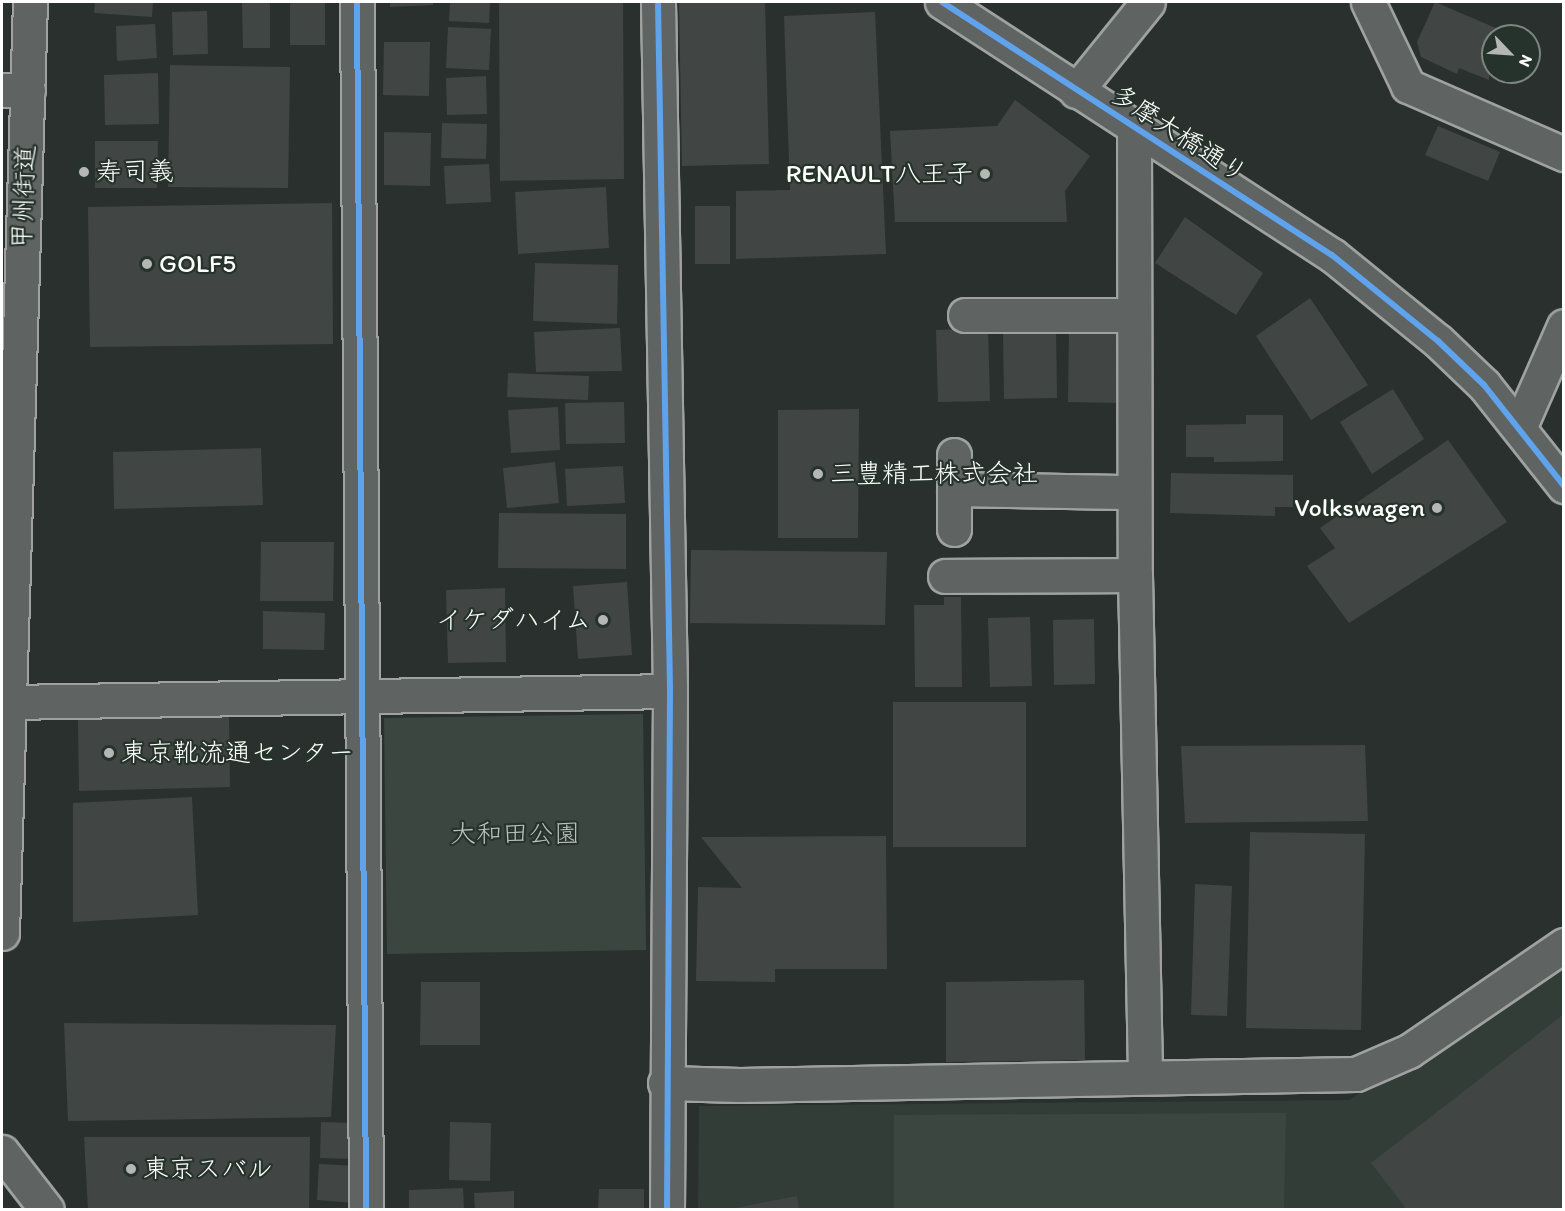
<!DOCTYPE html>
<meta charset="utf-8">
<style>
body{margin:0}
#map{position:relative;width:1565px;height:1211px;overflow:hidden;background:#29302d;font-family:Itim,"Klee One",sans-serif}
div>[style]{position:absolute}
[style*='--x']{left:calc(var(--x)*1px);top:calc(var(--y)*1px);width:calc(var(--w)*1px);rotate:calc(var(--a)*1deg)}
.built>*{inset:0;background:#323d38}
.green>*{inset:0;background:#3b4641}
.building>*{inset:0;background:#414644}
.roads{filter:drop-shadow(2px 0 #9fa2a0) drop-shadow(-2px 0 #9fa2a0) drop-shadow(0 2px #9fa2a0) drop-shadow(0 -2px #9fa2a0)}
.street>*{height:33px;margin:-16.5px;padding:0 16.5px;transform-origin:16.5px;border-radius:16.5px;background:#5f6362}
.secondary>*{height:33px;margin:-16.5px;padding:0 16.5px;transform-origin:16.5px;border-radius:16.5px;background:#5f6362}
.primary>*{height:33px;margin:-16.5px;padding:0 16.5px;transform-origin:16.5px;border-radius:16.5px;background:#5f6362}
.highway>*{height:33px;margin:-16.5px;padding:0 16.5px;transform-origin:16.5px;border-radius:16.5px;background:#5f6362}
.cycleway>*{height:6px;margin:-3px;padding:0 3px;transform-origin:3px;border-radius:3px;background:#60a3ed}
.dots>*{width:16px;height:16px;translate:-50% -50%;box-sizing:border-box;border:3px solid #26332d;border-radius:50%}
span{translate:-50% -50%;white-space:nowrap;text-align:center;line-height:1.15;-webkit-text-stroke:4.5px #26332d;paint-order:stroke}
.street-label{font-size:26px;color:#fff}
.poi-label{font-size:26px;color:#fff}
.left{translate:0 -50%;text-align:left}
.right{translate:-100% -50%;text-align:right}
.park-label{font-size:26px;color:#bbbfbe}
.frame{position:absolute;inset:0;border:3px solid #fff;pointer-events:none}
.north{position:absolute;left:1481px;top:24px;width:60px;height:60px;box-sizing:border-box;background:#26332d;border:2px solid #7d8581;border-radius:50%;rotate:115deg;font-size:16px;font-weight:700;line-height:24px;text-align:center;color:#fff}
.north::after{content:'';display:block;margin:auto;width:21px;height:27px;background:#b4b7b6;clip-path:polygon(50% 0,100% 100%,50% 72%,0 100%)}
</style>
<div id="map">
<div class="built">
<div style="clip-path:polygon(1563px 962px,1563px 1209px,698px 1210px,699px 1106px,1349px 1100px)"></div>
</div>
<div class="green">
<div style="clip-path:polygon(643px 714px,646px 950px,387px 954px,384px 718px)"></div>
<div style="clip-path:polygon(1286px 1113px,1284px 1209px,894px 1209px,894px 1115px)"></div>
</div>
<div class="building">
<div style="clip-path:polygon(95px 2px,153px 2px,152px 17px,94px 13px)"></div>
<div style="clip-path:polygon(290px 2px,325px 2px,325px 45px,290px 45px)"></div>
<div style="clip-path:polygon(390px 2px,433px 2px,433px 5px,390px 7px)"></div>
<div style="clip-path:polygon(450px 2px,490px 2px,489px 23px,449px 21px)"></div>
<div style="clip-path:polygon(499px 2px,623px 2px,624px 179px,500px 181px)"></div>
<div style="clip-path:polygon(679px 2px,765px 2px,769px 164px,682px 166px)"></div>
<div style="clip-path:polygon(1435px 2px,1510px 34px,1493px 36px,1489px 80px,1459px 68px,1457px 74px,1421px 57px,1417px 42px)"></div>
<div style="clip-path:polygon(242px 3px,270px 3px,270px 48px,243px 48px)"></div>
<div style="clip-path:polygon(207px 11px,208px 54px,173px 55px,172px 12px)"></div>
<div style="clip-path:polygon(875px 12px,886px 254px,736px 259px,736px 191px,790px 190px,784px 16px)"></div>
<div style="clip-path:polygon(155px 24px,157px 58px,117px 61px,116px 26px)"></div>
<div style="clip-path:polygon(448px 27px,491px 29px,489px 70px,446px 68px)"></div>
<div style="clip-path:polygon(384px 42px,430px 42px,429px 96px,383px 95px)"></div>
<div style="clip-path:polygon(170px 65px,290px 67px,288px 188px,168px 187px)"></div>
<div style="clip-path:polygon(158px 73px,159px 124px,105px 125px,104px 75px)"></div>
<div style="clip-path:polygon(486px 76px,487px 114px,447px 115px,446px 78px)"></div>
<div style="clip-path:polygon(1015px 100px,1090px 156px,1065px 191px,1067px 222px,895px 222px,890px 131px,997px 126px)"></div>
<div style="clip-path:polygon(442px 123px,487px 124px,486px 159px,441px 158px)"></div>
<div style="clip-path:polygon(1438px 126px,1500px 152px,1488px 181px,1425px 155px)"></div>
<div style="clip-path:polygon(384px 132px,431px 133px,430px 186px,384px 185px)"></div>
<div style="clip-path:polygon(95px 141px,158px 141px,157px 188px,95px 188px)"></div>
<div style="clip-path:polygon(489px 164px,491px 202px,446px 204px,444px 166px)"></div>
<div style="clip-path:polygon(606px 187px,609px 248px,518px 254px,515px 192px)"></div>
<div style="clip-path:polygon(332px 203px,333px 344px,90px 347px,88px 207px)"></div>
<div style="clip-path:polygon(695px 206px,730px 206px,730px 264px,695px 264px)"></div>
<div style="clip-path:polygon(1185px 217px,1263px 273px,1236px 315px,1155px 263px)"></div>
<div style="clip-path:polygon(535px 263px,618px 265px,617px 324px,533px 321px)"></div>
<div style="clip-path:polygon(1310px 298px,1368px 385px,1311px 420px,1256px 336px)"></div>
<div style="clip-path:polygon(620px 328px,622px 371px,536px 372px,534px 332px)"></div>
<div style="clip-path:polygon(988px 328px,990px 401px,938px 402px,936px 330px)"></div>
<div style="clip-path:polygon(1003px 330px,1056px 330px,1057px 398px,1004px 399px)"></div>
<div style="clip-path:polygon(1069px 331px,1121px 332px,1120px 403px,1068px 402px)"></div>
<div style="clip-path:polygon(508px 373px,589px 376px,588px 400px,507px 397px)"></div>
<div style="clip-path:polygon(1393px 389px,1424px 439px,1372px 474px,1340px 422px)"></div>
<div style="clip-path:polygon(624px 402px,625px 443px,566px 444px,565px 403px)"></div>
<div style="clip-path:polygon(558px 407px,560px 450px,511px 453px,508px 410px)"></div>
<div style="clip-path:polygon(859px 409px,858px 538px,778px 538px,778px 410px)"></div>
<div style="clip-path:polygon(1246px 415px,1283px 415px,1283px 461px,1214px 462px,1214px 457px,1186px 457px,1186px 425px,1246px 424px)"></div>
<div style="clip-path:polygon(1448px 440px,1507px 522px,1349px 623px,1307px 566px,1335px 548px,1320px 528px)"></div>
<div style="clip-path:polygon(261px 448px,263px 505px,114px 509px,113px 452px)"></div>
<div style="clip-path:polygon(555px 462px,559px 503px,507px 508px,503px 468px)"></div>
<div style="clip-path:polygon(623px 466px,625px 503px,567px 506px,565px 469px)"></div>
<div style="clip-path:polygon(1171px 473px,1293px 475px,1293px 507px,1275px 507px,1275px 516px,1170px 513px)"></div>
<div style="clip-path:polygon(499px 513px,626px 514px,626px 569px,498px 568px)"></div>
<div style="clip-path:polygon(261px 542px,334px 542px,333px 601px,260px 601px)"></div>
<div style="clip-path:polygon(691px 550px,887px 552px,885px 625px,690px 623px)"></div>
<div style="clip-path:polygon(627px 582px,632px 655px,578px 659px,573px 586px)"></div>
<div style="clip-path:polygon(505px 588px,506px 662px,448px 663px,446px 590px)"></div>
<div style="clip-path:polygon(944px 597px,961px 597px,962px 687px,915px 687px,914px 605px,944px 605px)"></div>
<div style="clip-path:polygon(263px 611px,325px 613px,324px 650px,263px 649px)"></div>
<div style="clip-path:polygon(1030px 617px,1032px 686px,990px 687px,988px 618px)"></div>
<div style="clip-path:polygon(1094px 619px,1095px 684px,1054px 685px,1053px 620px)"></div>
<div style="clip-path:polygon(893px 702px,1026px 702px,1026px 847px,893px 847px)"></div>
<div style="clip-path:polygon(229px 714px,230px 787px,79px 791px,78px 719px)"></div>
<div style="clip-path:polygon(1365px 745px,1368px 821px,1185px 823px,1181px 746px)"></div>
<div style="clip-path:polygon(192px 797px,198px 915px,73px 922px,73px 803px)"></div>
<div style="clip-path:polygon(1250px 832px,1365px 834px,1361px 1030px,1246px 1028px)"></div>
<div style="clip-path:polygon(886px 836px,887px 969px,775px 969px,775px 982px,696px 981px,698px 887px,742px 888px,701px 837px)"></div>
<div style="clip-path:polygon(1195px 884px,1232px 886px,1227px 1016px,1191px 1015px)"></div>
<div style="clip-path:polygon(1084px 980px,1085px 1060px,946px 1062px,946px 982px)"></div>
<div style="clip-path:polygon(421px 982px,480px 982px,480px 1045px,420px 1045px)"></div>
<div style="clip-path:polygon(1564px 1014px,1564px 1210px,1401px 1210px,1405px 1207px,1371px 1163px)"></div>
<div style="clip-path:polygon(64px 1023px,336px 1025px,331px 1117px,68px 1121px)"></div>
<div style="clip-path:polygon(321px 1122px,355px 1123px,353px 1159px,320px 1158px)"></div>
<div style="clip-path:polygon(450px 1122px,491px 1123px,490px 1181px,449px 1180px)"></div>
<div style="clip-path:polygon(84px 1137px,310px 1137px,309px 1210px,88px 1210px)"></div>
<div style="clip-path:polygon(319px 1164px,357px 1166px,354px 1203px,317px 1200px)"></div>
<div style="clip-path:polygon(463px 1188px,464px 1210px,409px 1210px,409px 1190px)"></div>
<div style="clip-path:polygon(599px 1189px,644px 1189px,644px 1210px,598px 1210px)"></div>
<div style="clip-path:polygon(514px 1191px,514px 1210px,475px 1210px,474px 1193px)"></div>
<div style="clip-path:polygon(797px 1196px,799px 1210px,735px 1210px,735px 1208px)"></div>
</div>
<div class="roads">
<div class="street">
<div style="--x:357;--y:2;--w:1208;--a:89.57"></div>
<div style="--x:658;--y:2;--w:689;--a:89"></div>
<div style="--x:670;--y:691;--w:519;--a:90.33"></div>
<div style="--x:1368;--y:2;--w:93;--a:64.5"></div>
<div style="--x:1408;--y:86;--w:170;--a:23.6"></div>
<div style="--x:2;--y:90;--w:26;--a:0"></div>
<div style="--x:1076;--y:91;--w:114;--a:-51"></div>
<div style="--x:1134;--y:130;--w:445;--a:89.9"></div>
<div style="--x:1135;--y:575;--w:500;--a:88.85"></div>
<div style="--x:965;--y:315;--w:167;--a:0"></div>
<div style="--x:954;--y:489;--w:180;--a:1"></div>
<div style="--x:954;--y:529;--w:74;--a:-90"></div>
<div style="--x:945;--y:576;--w:190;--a:-0.3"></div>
<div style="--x:9;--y:702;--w:661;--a:-0.95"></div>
<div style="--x:665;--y:1083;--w:75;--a:1.5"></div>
<div style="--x:740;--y:1085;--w:616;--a:-1.02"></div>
<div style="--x:1356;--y:1074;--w:58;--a:-23.5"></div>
<div style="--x:1409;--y:1051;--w:188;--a:-34.4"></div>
<div style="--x:2;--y:1152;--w:73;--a:52.2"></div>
</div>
<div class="secondary">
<div style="--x:1520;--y:426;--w:109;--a:-66.3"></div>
</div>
<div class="primary">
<div style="--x:942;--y:2;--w:465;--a:33"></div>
<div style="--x:1332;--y:255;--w:136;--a:39.1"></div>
<div style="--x:1438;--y:341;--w:64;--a:43.7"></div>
<div style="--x:1484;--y:385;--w:129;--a:51.6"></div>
</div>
<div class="highway">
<div style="--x:2;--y:933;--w:931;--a:-88.28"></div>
</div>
</div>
<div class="cycleway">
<div style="--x:357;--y:2;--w:1208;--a:89.57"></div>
<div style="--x:658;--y:2;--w:689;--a:89"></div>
<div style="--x:670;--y:691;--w:519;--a:90.33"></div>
<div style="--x:942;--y:2;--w:465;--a:33"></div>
<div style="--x:1332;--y:255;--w:136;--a:39.1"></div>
<div style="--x:1438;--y:341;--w:64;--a:43.7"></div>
<div style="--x:1484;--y:385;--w:129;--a:51.6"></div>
</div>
<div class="dots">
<div style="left:84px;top:172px;background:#b4b7b6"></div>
<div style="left:985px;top:174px;background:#b4b7b6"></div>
<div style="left:147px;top:264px;background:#b4b7b6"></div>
<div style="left:818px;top:474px;background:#b4b7b6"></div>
<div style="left:1437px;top:508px;background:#b4b7b6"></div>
<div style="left:603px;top:620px;background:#b4b7b6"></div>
<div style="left:109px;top:753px;background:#b4b7b6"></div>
<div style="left:131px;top:1169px;background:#b4b7b6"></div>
</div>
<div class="street-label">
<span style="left:1179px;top:134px;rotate:33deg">多摩大橋通り</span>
<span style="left:24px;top:197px;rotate:-88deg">甲州街道</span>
</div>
<div class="poi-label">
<span class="left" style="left:96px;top:172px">寿司義</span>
<span class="right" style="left:973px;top:174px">RENAULT八王子</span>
<span class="left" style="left:159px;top:264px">GOLF5</span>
<span class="left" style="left:830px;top:474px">三豊精工株式会社</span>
<span class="right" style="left:1425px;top:508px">Volkswagen</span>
<span class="right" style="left:591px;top:620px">イケダハイム</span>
<span class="left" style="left:121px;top:753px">東京靴流通センター</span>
<span class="left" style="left:143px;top:1169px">東京スバル</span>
</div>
<div class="park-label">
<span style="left:515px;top:834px">大和田公園</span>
</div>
<div class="frame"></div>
<div class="north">N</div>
</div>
